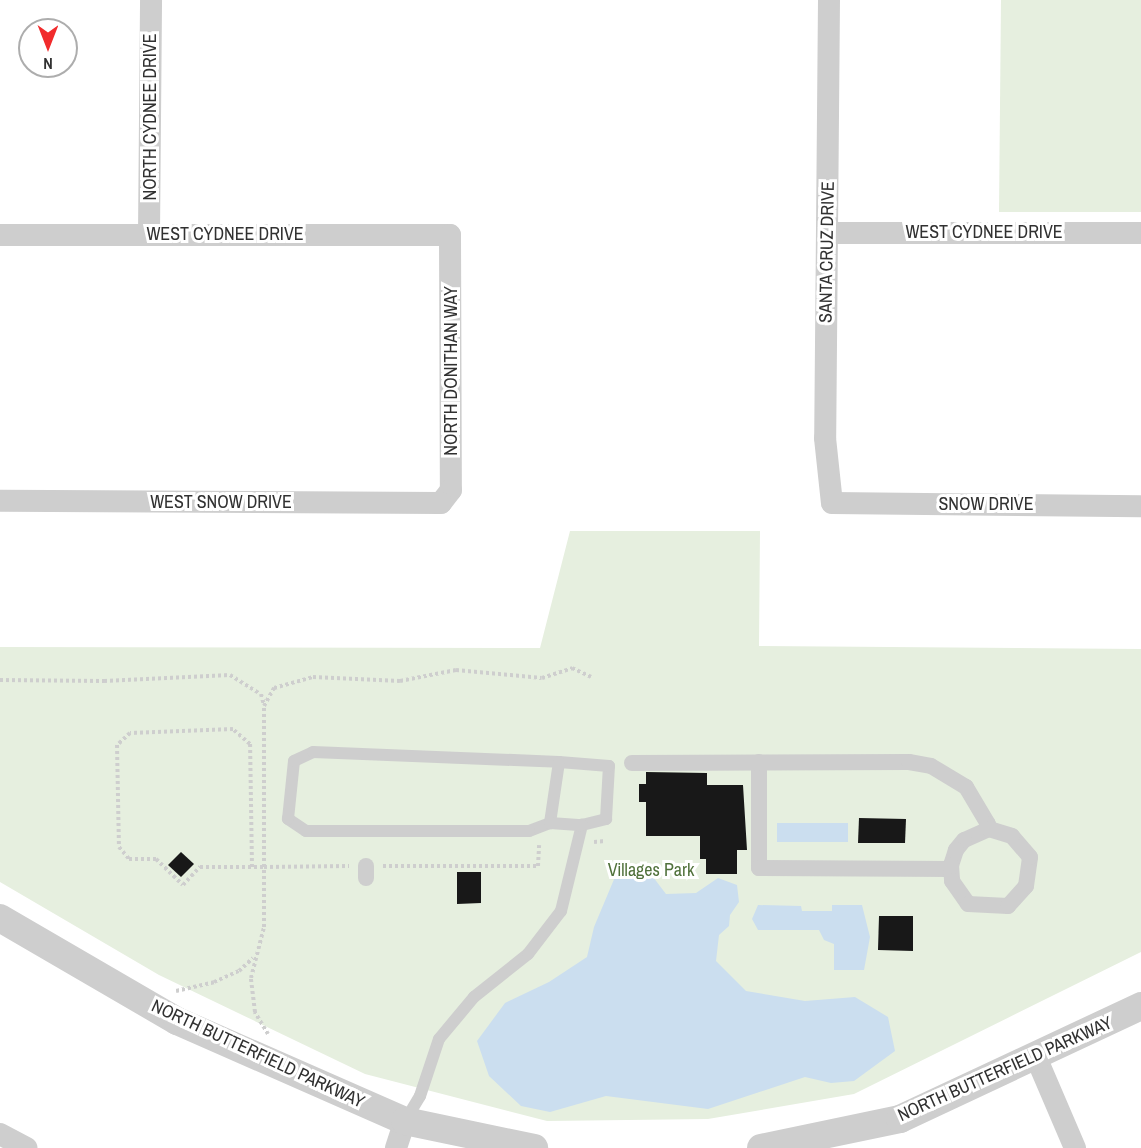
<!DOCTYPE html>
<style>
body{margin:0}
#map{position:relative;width:1141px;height:1148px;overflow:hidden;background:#fff;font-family:"Archivo Narrow",sans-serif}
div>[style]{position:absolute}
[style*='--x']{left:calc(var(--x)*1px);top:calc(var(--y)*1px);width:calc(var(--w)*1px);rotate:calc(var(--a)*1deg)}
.green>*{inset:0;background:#e6efdf}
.water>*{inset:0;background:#cbdeef}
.building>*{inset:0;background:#181818}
.path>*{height:4px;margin-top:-2px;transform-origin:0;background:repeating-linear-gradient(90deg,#cecece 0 3px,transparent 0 6px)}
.service>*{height:12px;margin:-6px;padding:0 6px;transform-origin:6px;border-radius:6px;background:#cecece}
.pedestrian>*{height:16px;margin:-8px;padding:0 8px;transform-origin:8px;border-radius:8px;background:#cecece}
.minor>*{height:22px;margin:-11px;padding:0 11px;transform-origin:11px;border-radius:11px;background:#cecece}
.tertiary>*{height:28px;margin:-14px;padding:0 14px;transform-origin:14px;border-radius:14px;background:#cecece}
span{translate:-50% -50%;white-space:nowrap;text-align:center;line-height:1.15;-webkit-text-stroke:6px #fff;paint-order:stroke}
.street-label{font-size:18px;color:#313131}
.park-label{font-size:18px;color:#50713b}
.north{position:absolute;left:18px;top:18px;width:60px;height:60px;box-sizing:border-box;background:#fff;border:2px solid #adadad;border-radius:50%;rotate:180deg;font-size:16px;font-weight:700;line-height:24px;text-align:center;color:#313131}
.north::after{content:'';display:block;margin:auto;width:21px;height:27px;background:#f12b2c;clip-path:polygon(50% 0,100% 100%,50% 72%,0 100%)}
</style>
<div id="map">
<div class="green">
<div style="clip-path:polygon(1001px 0,1141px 0,1141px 212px,999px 212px)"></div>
<div style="clip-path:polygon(570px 531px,760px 531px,759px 646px,1141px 649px,1141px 952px,854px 1094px,708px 1119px,547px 1121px,365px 1074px,159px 975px,0 882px,0 647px,540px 648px)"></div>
</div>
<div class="water">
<div style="clip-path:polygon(777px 823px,848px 823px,848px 842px,777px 842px)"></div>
<div style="clip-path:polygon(650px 873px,666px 894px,696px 893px,718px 878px,737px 885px,739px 902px,730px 915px,729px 926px,719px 935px,716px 961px,746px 991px,805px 1001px,855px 997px,888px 1017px,895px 1051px,854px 1081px,831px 1083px,805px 1077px,708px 1109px,606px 1096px,550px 1112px,521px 1106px,489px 1076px,477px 1041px,505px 1003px,549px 982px,587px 957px,594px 927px,615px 877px)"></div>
<div style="clip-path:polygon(758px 905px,801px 906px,802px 911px,832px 911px,832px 905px,862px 905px,870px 937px,864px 970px,834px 970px,834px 944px,824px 940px,819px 930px,758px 930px,752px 919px)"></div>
</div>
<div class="building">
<div style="clip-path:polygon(646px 772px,707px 773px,707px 785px,743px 785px,747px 850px,737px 850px,737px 874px,706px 874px,706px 859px,700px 859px,700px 836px,646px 836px,646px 802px,639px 802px,639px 784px,646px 784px)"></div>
<div style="clip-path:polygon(859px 818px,906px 819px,905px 843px,858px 843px)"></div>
<div style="clip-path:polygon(181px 852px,194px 864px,181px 877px,168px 865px)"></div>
<div style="clip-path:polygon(457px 872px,481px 872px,481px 903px,457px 904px)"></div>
<div style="clip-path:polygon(879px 916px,913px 916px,913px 951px,878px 950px)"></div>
</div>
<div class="path">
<div style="--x:0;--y:680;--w:104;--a:0.6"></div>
<div style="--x:104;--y:681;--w:126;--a:-2.7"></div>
<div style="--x:230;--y:675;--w:36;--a:32"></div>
<div style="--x:261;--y:694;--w:11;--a:75"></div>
<div style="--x:594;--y:842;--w:11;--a:-5"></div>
<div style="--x:383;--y:866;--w:155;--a:0"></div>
<div style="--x:538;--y:866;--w:21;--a:-87"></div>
<div style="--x:252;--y:867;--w:123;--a:-90.9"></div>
<div style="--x:250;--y:744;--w:23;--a:-139"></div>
<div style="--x:233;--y:729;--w:103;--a:177.8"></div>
<div style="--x:130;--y:733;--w:18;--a:137"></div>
<div style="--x:117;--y:745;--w:102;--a:88.9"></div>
<div style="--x:119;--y:847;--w:16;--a:50"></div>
<div style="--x:129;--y:859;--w:27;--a:0"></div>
<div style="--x:156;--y:859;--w:37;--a:44"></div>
<div style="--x:183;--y:885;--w:25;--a:-47"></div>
<div style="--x:200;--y:867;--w:64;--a:0"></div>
<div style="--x:264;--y:867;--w:85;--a:-0.7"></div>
<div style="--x:176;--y:991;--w:39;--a:-13"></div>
<div style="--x:214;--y:982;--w:27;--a:-24"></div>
<div style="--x:239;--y:971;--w:19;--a:-43"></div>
<div style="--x:268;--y:1034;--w:26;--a:-121"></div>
<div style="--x:255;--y:1012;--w:34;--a:-97"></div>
<div style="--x:251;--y:978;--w:53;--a:-75.7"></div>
<div style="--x:264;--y:927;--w:221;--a:-90"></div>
<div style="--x:264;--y:706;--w:21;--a:-61"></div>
<div style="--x:274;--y:688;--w:41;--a:-15.8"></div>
<div style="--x:313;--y:677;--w:87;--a:2.6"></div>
<div style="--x:400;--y:681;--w:57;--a:-11.1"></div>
<div style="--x:456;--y:670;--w:86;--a:5.3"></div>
<div style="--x:542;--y:678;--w:32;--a:-18"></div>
<div style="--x:572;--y:668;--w:21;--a:25"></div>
</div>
<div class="service">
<div style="--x:550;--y:823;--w:22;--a:159"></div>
<div style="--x:529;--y:831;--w:223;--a:180"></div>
<div style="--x:306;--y:831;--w:22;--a:-146"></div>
<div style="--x:288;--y:819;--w:58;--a:-84.1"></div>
<div style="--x:294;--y:761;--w:21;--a:-25"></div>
<div style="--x:313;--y:752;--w:246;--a:2.3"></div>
<div style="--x:405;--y:1121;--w:29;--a:-59"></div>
<div style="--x:420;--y:1096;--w:60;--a:-71.6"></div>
<div style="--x:439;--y:1039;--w:55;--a:-50.2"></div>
<div style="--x:474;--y:997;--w:69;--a:-38.5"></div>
<div style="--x:528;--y:954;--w:54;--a:-52.5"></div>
<div style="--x:561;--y:911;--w:89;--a:-76.3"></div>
<div style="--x:582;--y:825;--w:25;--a:-14"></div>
<div style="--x:606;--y:819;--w:53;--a:-86.8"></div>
<div style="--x:609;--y:766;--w:50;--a:-175.4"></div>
<div style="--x:559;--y:762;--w:62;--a:98.4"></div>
<div style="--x:550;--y:823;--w:32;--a:4"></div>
</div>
<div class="pedestrian">
<div style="--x:759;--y:762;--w:106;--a:90"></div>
<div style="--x:759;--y:868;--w:192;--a:0.3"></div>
<div style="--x:632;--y:763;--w:277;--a:-0.2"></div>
<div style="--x:909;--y:762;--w:22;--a:10"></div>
<div style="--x:931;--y:766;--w:41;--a:31"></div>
<div style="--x:966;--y:787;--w:43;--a:59.3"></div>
<div style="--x:988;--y:824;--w:5;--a:79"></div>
<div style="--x:989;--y:829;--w:27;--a:156"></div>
<div style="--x:964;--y:840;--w:13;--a:129"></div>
<div style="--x:956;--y:850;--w:16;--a:108"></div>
<div style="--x:951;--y:865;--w:16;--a:86"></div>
<div style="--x:952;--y:881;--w:28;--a:55"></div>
<div style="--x:968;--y:904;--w:40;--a:2.9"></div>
<div style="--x:1008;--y:906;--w:27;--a:-48"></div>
<div style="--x:1026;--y:886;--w:29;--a:-82"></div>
<div style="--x:1030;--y:857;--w:28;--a:-131"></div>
<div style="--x:1012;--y:836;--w:24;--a:-163"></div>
<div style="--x:366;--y:866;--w:12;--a:90"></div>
</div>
<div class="minor">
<div style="--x:829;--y:0;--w:438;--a:90.5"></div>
<div style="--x:825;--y:438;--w:65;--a:83.9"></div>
<div style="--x:832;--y:503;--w:309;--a:0.6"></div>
<div style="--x:827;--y:233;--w:314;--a:0"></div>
<div style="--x:149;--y:234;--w:234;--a:-89.5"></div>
<div style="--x:0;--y:235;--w:450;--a:0"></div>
<div style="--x:450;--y:235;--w:255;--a:89.8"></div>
<div style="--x:451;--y:490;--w:16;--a:128"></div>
<div style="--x:441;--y:503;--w:441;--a:-179.7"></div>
<div style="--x:1036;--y:1057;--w:99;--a:66.8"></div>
<div style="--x:0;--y:1134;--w:30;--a:28"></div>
<div style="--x:396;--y:1148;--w:28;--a:-72"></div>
</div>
<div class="tertiary">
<div style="--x:0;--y:918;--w:205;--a:30.2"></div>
<div style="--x:177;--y:1021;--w:249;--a:23.7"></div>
<div style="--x:405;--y:1121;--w:132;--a:11.8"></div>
<div style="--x:761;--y:1148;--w:142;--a:-11.8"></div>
<div style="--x:900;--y:1119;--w:266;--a:-25.1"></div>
</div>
<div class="street-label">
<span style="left:150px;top:117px;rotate:-90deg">NORTH CYDNEE DRIVE</span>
<span style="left:984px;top:232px">WEST CYDNEE DRIVE</span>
<span style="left:225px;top:234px">WEST CYDNEE DRIVE</span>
<span style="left:827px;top:252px;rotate:-89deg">SANTA CRUZ DRIVE</span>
<span style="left:451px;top:371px;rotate:-90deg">NORTH DONITHAN WAY</span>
<span style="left:221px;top:502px">WEST SNOW DRIVE</span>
<span style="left:986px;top:504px">SNOW DRIVE</span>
<span style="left:258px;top:1054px;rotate:25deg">NORTH BUTTERFIELD PARKWAY</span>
<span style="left:1005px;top:1069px;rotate:-24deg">NORTH BUTTERFIELD PARKWAY</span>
</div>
<div class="park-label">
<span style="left:651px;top:870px">Villages Park</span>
</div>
<div class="north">N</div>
</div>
